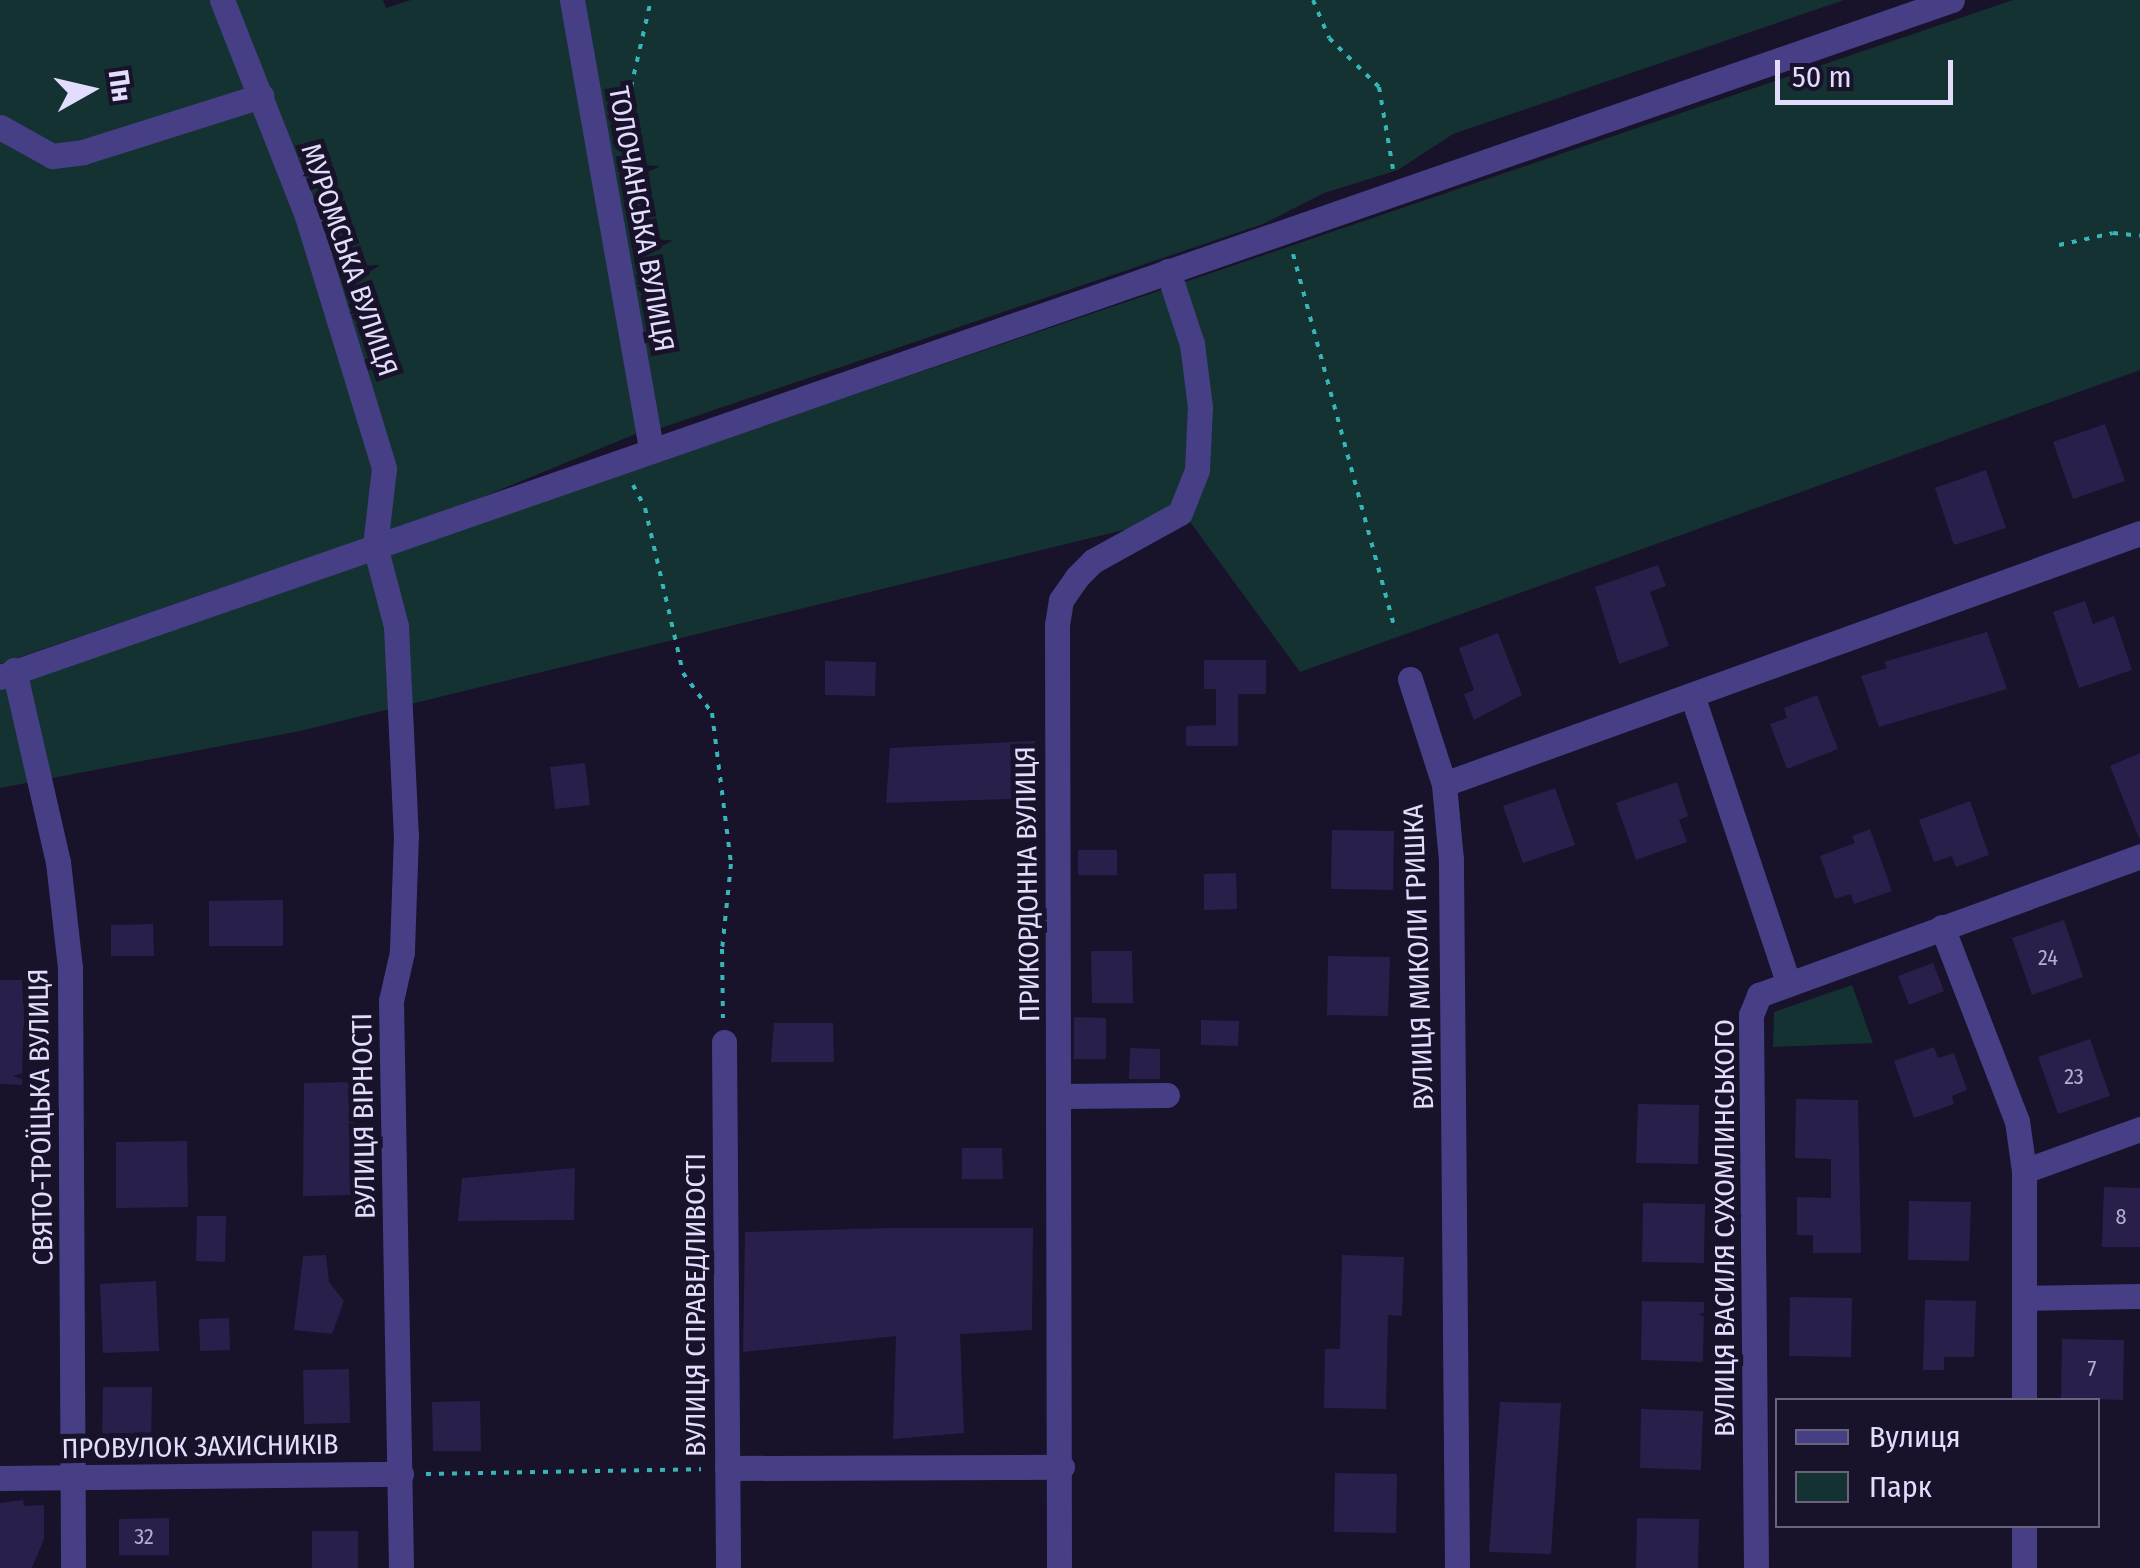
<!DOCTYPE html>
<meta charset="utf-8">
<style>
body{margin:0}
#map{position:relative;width:2140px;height:1568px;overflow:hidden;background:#18122a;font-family:"Fira Sans Condensed",sans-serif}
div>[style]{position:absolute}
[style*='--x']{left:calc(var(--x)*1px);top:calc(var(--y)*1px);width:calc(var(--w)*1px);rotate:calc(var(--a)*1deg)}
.green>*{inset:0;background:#153233}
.building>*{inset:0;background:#2a1f4a}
.path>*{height:4px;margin-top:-2px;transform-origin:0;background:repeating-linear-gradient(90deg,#36b6b7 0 5px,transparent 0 13px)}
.minor>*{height:25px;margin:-12.5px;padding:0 12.5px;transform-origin:12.5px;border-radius:12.5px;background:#473f86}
span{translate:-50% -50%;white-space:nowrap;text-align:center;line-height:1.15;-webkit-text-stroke:10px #18122a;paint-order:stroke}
.number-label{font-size:22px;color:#b4add0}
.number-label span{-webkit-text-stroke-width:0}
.street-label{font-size:28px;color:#e2dcfd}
.legend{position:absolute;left:1775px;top:1398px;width:325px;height:130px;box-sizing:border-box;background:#18122a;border:2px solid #69637e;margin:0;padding:12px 18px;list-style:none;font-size:30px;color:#e2dcfd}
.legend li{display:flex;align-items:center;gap:20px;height:50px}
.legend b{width:50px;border:2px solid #69637e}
.north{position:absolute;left:40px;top:40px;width:100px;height:100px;-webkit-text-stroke:8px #18122a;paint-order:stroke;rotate:82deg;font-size:28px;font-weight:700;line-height:40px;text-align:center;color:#e2dcfd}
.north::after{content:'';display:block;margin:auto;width:35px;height:45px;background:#e2dcfd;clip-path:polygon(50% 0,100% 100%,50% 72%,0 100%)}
.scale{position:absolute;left:1775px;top:60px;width:178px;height:45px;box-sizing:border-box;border:5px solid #e2dcfd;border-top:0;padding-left:12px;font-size:30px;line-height:35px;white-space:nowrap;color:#e2dcfd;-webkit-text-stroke:8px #18122a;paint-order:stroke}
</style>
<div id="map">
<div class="green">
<div style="clip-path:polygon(0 0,383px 0,386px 8px,411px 0,564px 0,638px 433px,468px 503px,0 664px)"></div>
<div style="clip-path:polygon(581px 0,1844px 0,1453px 134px,1398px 170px,1324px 193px,1263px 224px,655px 430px)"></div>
<div style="clip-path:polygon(2013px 0,2140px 0,2140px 370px,1300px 672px,1185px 515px,300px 731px,0 788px,0 686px,7px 683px)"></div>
<div style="clip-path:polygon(1852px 985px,1873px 1043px,1773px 1047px,1774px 1012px)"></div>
</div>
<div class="building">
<div style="clip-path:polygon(2105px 424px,2125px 481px,2073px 499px,2053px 442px)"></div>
<div style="clip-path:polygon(1986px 470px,2006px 528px,1954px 545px,1935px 488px)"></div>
<div style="clip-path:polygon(1658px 565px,1666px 586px,1650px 592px,1669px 646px,1619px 664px,1595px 587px)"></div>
<div style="clip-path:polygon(2085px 601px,2093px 624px,2114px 616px,2132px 670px,2079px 688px,2053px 612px)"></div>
<div style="clip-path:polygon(1987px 632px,2007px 689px,1879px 727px,1861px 676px,1887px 668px,1884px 662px)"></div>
<div style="clip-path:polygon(1498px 633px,1522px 695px,1474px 720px,1464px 694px,1474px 690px,1459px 648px)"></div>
<div style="clip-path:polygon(1204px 660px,1266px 660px,1266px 694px,1238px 694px,1238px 746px,1186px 746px,1186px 726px,1216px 725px,1216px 689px,1204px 689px)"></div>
<div style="clip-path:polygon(825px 661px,876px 662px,875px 696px,825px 695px)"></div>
<div style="clip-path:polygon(1817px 695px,1838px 749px,1787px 769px,1770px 724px,1787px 718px,1784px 708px)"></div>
<div style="clip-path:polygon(1035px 741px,1037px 798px,886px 803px,890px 748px)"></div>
<div style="clip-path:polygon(2140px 753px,2140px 838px,2139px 838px,2110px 766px)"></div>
<div style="clip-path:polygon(585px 763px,590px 805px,555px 809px,550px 767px)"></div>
<div style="clip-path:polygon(1677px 782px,1688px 816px,1679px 820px,1687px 842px,1636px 860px,1616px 803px)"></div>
<div style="clip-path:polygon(1555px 788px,1575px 845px,1523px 863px,1503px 806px)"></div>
<div style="clip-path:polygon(1970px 801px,1989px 855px,1956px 867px,1952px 856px,1934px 862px,1919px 820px)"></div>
<div style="clip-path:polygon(1870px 829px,1892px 891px,1854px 904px,1851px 894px,1835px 899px,1820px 856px,1855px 843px,1852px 836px)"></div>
<div style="clip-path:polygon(1332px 830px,1394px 831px,1393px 890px,1331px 889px)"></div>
<div style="clip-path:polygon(1078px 850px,1117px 850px,1117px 875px,1078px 875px)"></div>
<div style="clip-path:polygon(1236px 873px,1237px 909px,1204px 910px,1204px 874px)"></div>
<div style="clip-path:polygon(283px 900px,283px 946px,209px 946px,209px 901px)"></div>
<div style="clip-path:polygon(2064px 920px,2083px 977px,2032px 995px,2012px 938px)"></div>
<div style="clip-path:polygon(153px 924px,154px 956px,111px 956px,111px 925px)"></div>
<div style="clip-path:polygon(1091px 951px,1132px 951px,1133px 1003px,1092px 1003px)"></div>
<div style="clip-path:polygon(1328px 956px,1390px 957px,1388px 1016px,1327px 1015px)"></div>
<div style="clip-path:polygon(1933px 963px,1944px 991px,1909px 1005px,1898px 976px)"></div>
<div style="clip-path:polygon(0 980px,22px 980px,23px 1004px,31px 1004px,31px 1026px,23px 1027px,22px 1085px,0 1084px)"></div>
<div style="clip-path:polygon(1074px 1017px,1106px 1018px,1106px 1059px,1074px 1059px)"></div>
<div style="clip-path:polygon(1201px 1020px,1239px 1021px,1238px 1046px,1201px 1045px)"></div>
<div style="clip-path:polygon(774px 1023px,833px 1023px,834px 1062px,771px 1062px)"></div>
<div style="clip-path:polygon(2090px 1039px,2110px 1096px,2058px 1114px,2038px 1057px)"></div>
<div style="clip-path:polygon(1934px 1047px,1938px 1058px,1954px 1053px,1967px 1090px,1952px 1096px,1954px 1104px,1914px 1118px,1894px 1061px)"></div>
<div style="clip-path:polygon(1130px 1048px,1160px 1049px,1160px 1079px,1129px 1079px)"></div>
<div style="clip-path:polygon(353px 1082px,355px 1195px,303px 1196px,304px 1083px)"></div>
<div style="clip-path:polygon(1796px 1099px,1858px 1100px,1861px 1253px,1813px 1253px,1813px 1235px,1797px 1235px,1797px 1197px,1831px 1198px,1831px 1159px,1795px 1158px)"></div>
<div style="clip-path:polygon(1638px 1104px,1699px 1105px,1698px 1164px,1636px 1163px)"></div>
<div style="clip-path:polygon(187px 1141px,188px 1207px,116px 1208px,116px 1142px)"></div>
<div style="clip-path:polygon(962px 1148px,1002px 1148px,1003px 1179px,962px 1179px)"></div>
<div style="clip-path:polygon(575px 1168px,574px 1220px,458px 1221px,462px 1178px)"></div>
<div style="clip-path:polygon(2104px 1187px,2140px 1188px,2140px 1247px,2102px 1247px)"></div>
<div style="clip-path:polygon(1909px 1201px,1971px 1202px,1969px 1261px,1908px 1260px)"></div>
<div style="clip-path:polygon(1643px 1203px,1705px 1204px,1704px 1263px,1642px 1262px)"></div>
<div style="clip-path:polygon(197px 1216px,226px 1216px,225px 1262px,196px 1261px)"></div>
<div style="clip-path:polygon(892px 1228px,1033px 1228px,1032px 1330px,960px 1334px,964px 1433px,893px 1439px,896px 1336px,743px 1352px,745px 1232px)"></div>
<div style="clip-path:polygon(326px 1255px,329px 1282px,344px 1301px,332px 1334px,294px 1330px,303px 1256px)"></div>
<div style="clip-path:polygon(1342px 1255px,1404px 1257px,1402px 1316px,1388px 1315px,1386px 1409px,1324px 1408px,1325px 1349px,1340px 1349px)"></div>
<div style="clip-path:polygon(156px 1281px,159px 1351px,103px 1353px,100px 1284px)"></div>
<div style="clip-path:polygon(1790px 1297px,1852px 1298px,1851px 1357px,1789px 1356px)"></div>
<div style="clip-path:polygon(1925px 1300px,1976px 1301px,1974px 1357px,1944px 1357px,1944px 1370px,1923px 1370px)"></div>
<div style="clip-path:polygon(1642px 1301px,1704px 1302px,1703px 1362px,1641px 1360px)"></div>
<div style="clip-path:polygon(229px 1318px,230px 1350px,200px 1351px,199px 1319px)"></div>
<div style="clip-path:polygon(2062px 1339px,2124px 1340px,2123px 1400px,2061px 1398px)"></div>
<div style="clip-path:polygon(349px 1369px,350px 1423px,304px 1424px,303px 1370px)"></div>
<div style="clip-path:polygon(103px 1387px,152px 1387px,151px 1449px,102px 1448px)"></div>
<div style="clip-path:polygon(480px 1401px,481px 1451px,433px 1451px,432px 1402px)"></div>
<div style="clip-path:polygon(1500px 1402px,1561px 1403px,1551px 1554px,1489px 1552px)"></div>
<div style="clip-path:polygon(1641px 1409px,1703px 1411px,1701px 1470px,1640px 1468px)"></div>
<div style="clip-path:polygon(1335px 1473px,1397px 1474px,1396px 1533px,1334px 1532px)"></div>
<div style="clip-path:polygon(23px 1500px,24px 1506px,44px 1505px,44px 1539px,32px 1568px,0 1568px,0 1503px)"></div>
<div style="clip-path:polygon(169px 1518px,169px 1555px,119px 1555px,119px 1519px)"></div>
<div style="clip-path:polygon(1637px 1518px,1699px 1519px,1698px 1568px,1636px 1568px)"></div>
<div style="clip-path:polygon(312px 1531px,358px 1531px,358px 1568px,312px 1568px)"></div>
</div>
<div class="path">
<div style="--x:1313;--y:0;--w:41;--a:67.2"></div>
<div style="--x:1329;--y:38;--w:70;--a:44.4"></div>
<div style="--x:1379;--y:87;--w:83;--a:80.3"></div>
<div style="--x:2059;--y:245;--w:55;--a:-12.5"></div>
<div style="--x:2113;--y:233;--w:27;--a:6"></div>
<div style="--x:1293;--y:254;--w:390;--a:74.8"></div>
<div style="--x:650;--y:290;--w:51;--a:-88.9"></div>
<div style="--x:651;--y:239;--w:103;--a:-102.3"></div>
<div style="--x:629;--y:138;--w:51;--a:-87.8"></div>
<div style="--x:631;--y:87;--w:89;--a:-77.1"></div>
<div style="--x:633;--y:485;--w:26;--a:62"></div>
<div style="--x:645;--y:508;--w:169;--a:77"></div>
<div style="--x:683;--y:673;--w:49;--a:54.1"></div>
<div style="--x:712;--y:713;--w:152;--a:82.8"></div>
<div style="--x:731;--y:864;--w:85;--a:96"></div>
<div style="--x:722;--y:949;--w:69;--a:89.2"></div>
<div style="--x:426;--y:1474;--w:275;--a:-1"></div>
</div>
<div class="minor">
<div style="--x:222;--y:0;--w:232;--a:68.5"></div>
<div style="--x:307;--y:216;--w:264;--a:73"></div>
<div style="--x:384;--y:468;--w:79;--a:96.6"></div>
<div style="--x:375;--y:546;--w:83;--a:75.3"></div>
<div style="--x:396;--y:626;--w:209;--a:87.3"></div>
<div style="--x:406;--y:835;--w:117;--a:92"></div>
<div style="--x:402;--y:952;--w:50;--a:102.7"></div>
<div style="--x:391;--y:1001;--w:567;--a:88.99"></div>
<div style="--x:572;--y:0;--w:456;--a:80"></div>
<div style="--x:0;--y:127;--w:60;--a:29.1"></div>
<div style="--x:52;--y:156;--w:31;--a:-7"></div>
<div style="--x:83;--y:152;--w:187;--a:-17.5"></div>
<div style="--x:14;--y:670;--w:197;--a:77.1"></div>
<div style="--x:58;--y:862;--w:107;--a:83.5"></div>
<div style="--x:70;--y:968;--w:600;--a:89.71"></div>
<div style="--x:0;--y:677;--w:2066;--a:-19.13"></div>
<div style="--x:1410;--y:679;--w:110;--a:72.1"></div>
<div style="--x:1692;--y:695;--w:303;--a:71.5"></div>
<div style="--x:1942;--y:927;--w:208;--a:68.9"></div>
<div style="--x:2017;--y:1121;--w:50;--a:82"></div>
<div style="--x:724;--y:1042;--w:526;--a:89.56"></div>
<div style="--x:1061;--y:1096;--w:106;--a:-0.5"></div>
<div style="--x:2024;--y:1298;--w:116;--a:-1"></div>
<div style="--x:2024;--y:1400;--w:229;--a:-90"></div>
<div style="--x:2024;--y:1171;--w:123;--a:-19.9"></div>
<div style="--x:727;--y:1468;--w:335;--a:-0.2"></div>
<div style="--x:0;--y:1478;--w:401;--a:-0.6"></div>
<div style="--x:2024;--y:1526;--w:42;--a:90"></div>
<div style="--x:1059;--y:1568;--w:943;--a:-90.12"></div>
<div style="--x:1057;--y:625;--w:25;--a:-81"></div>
<div style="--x:1061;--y:600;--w:28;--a:-55"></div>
<div style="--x:1077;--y:577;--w:23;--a:-45"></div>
<div style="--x:1093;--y:561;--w:99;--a:-28.9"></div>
<div style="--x:1180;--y:513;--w:46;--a:-68.4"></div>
<div style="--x:1197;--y:470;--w:63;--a:-87.3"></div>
<div style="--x:1200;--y:407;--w:64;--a:-97.2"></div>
<div style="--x:1192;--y:344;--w:77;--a:-108.2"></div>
<div style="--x:1457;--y:1568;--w:708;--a:-90.49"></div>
<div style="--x:1451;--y:860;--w:76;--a:-95.3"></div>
<div style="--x:1444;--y:784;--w:740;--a:-19.83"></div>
<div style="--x:1756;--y:1568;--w:553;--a:-90.52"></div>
<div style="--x:1751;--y:1015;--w:22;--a:-68"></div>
<div style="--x:1759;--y:995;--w:406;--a:-20"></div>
</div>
<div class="number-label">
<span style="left:2048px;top:958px">24</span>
<span style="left:2074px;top:1077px">23</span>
<span style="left:2121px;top:1217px">8</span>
<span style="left:2092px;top:1369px">7</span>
<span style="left:144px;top:1537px">32</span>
</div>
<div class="street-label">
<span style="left:641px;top:219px;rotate:80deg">ТОЛОЧАНСЬКА ВУЛИЦЯ</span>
<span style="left:349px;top:260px;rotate:71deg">МУРОМСЬКА ВУЛИЦЯ</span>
<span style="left:1028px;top:884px;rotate:-91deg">ПРИКОРДОННА ВУЛИЦЯ</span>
<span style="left:1419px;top:957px;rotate:-92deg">ВУЛИЦЯ МИКОЛИ ГРИШКА</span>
<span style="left:364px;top:1116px;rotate:-91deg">ВУЛИЦЯ ВІРНОСТІ</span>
<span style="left:41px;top:1117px;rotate:-91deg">СВЯТО-ТРОЇЦЬКА ВУЛИЦЯ</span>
<span style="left:1725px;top:1228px;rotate:-90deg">ВУЛИЦЯ ВАСИЛЯ СУХОМЛИНСЬКОГО</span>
<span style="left:696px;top:1305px;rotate:-90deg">ВУЛИЦЯ СПРАВЕДЛИВОСТІ</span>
<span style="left:200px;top:1447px;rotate:-1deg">ПРОВУЛОК ЗАХИСНИКІВ</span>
</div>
<ul class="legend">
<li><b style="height:12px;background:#473f86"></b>Вулиця</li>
<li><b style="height:28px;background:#153233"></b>Парк</li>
</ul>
<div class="north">Пн</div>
<div class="scale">50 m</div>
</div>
